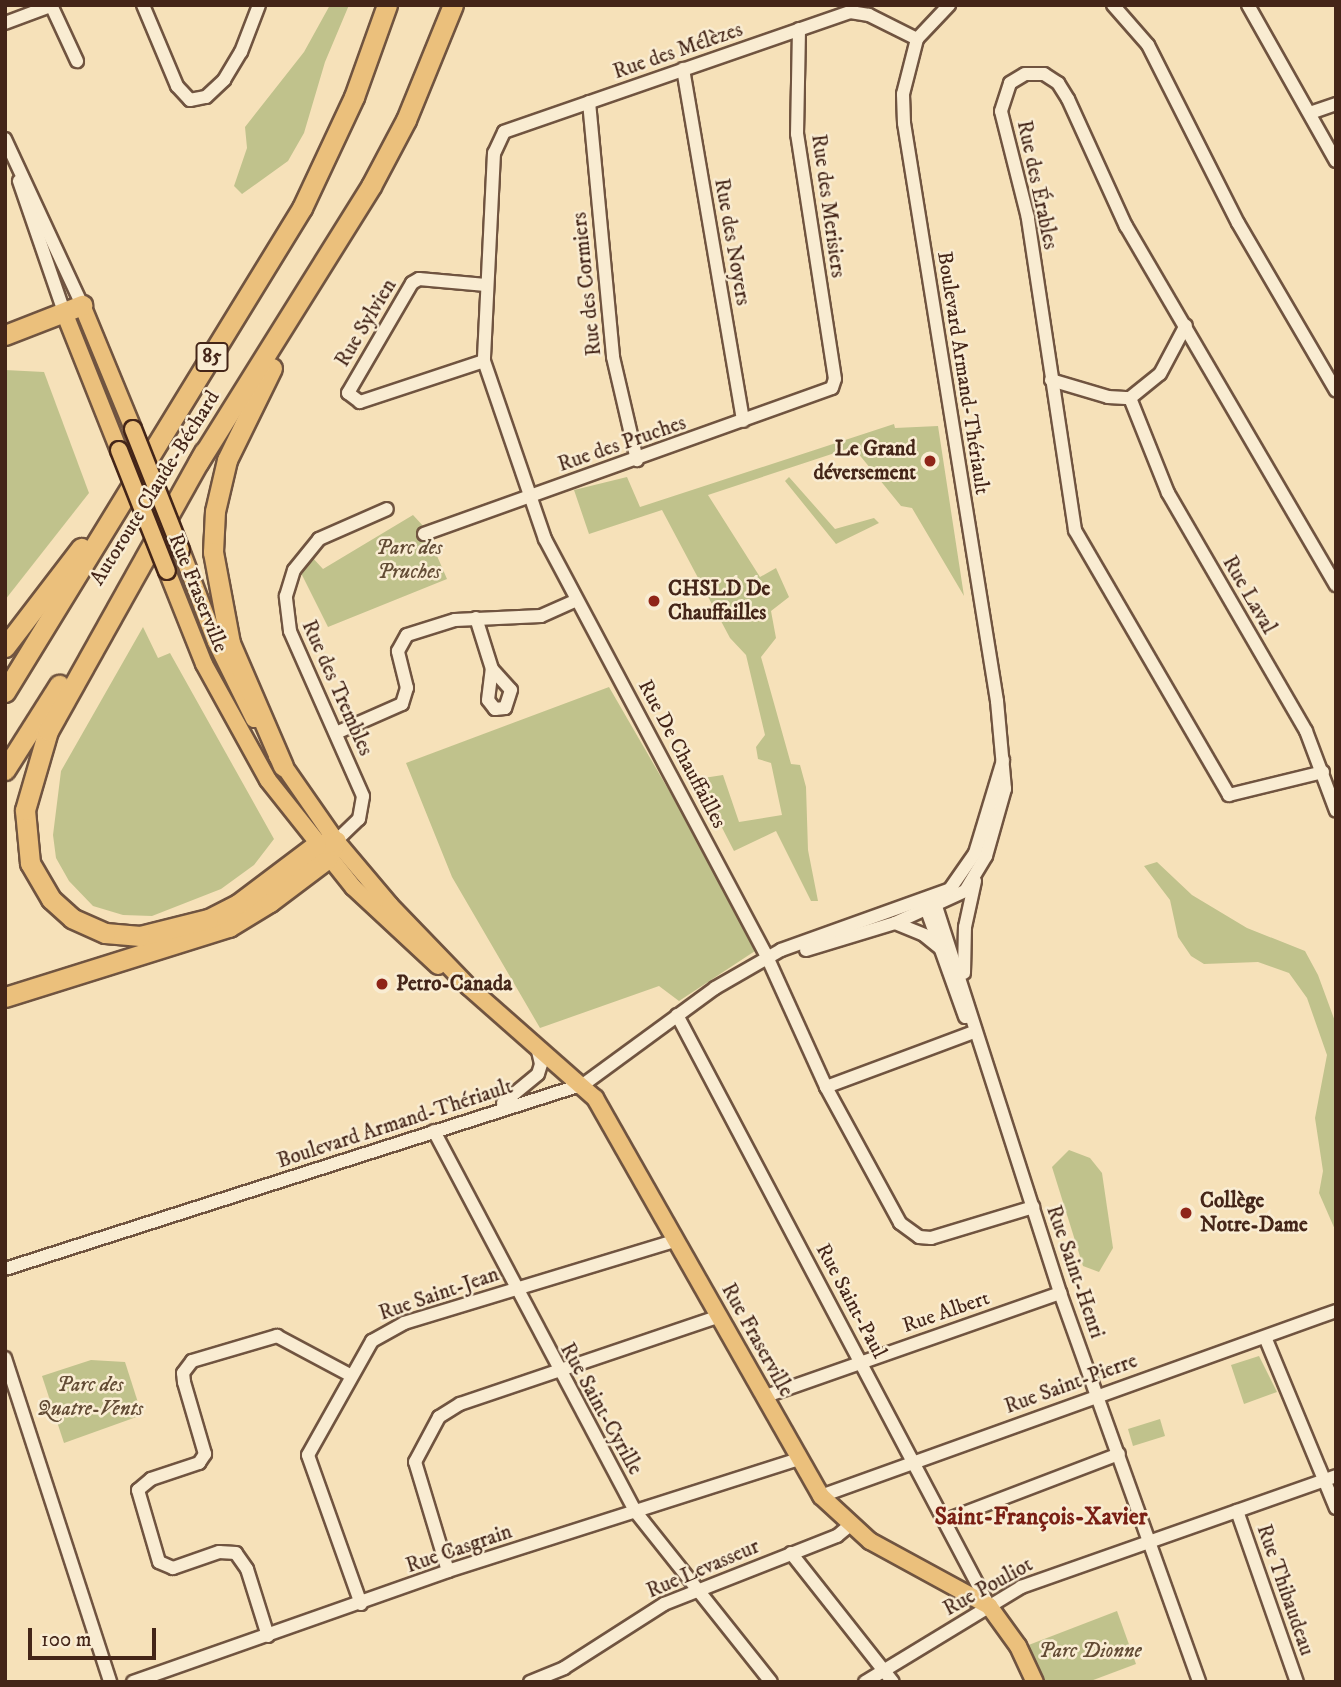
<!DOCTYPE html>
<meta charset="utf-8">
<style>
body{margin:0}
#map{position:relative;width:1341px;height:1687px;overflow:hidden;background:#f6e1b9;font-family:"IM FELL DW Pica",serif}
div>[style]{position:absolute}
[style*='--x']{left:calc(var(--x)*1px);top:calc(var(--y)*1px);width:calc(var(--w)*1px);rotate:calc(var(--a)*1deg)}
.green>*{inset:0;background:#c0c28c}
.roads{filter:drop-shadow(2px 0 #705440) drop-shadow(-2px 0 #705440) drop-shadow(0 2px #705440) drop-shadow(0 -2px #705440)}
.minor>*{height:12px;margin:-6px;padding:0 6px;transform-origin:6px;border-radius:6px;background:#f9ecd2}
.major>*{height:16px;margin:-8px;padding:0 8px;transform-origin:8px;border-radius:8px;background:#ebc07c}
.highway>*{height:19px;margin:-9.5px;padding:0 9.5px;transform-origin:9.5px;border-radius:9.5px;background:#ebc07c}
.bridges{filter:drop-shadow(2px 0 #442518) drop-shadow(-2px 0 #442518) drop-shadow(0 2px #442518) drop-shadow(0 -2px #442518)}
.major-bridge>*{height:16px;margin:-8px;padding:0 8px;transform-origin:8px;border-radius:8px;background:#ebc07c}
.dots>*{width:19px;height:19px;translate:-50% -50%;box-sizing:border-box;border:4px solid #f9ecd2;border-radius:50%}
span{translate:-50% -50%;white-space:nowrap;text-align:center;line-height:1.15;-webkit-text-stroke:5px #f9ecd2;paint-order:stroke}
.shield-label span{padding:2px 5px;background:#f9ecd2;border:2px solid;border-radius:5px;-webkit-text-stroke-width:0}
.shield-label{font-size:19px;color:#442518;font-weight:700}
.street-label{font-size:21px;color:#442518}
.poi-label{font-size:21px;color:#442518;font-weight:700}
.right{translate:-100% -50%;text-align:right}
.left{translate:0 -50%;text-align:left}
.park-label{font-size:21px;color:#634c35;font-style:italic}
.quarter-label{font-size:24px;color:#7a1f14;font-weight:700}
.frame{position:absolute;inset:0;border:7px solid #442518;pointer-events:none}
.scale{position:absolute;left:28px;top:1628px;width:128px;height:32px;box-sizing:border-box;border:4px solid #442518;border-top:0;padding-left:9px;font-size:21px;line-height:24px;white-space:nowrap;color:#442518;-webkit-text-stroke:5px #f9ecd2;paint-order:stroke}
</style>
<div id="map">
<div class="green">
<div style="clip-path:polygon(330px 5px,349px 5px,325px 62px,304px 133px,288px 161px,242px 194px,234px 186px,247px 148px,245px 127px,304px 52px)"></div>
<div style="clip-path:polygon(5px 370px,44px 372px,89px 493px,5px 600px)"></div>
<div style="clip-path:polygon(894px 424px,895px 428px,938px 426px,964px 596px,912px 508px,901px 506px,853px 447px,708px 495px,760px 577px,776px 568px,789px 597px,771px 611px,776px 638px,761px 657px,791px 764px,800px 765px,806px 787px,808px 850px,818px 901px,811px 901px,776px 831px,734px 851px,697px 779px,723px 775px,739px 822px,782px 815px,771px 763px,758px 759px,756px 747px,765px 735px,746px 655px,730px 638px,662px 510px,589px 534px,574px 490px,627px 477px,640px 507px)"></div>
<div style="clip-path:polygon(789px 477px,835px 529px,874px 518px,879px 523px,836px 544px,785px 481px)"></div>
<div style="clip-path:polygon(413px 515px,425px 528px,447px 579px,328px 627px,299px 569px,311px 556px,323px 569px)"></div>
<div style="clip-path:polygon(143px 627px,158px 658px,170px 653px,274px 839px,254px 865px,221px 889px,152px 916px,123px 915px,93px 906px,69px 881px,56px 858px,53px 835px,61px 771px)"></div>
<div style="clip-path:polygon(609px 687px,719px 877px,755px 951px,679px 1001px,659px 986px,540px 1028px,452px 877px,406px 763px)"></div>
<div style="clip-path:polygon(1157px 862px,1192px 895px,1247px 928px,1305px 951px,1318px 975px,1336px 1024px,1336px 1232px,1319px 1193px,1323px 1171px,1315px 1118px,1327px 1055px,1307px 998px,1289px 973px,1258px 962px,1204px 964px,1191px 956px,1178px 937px,1170px 900px,1144px 866px)"></div>
<div style="clip-path:polygon(1069px 1150px,1090px 1158px,1102px 1173px,1113px 1248px,1099px 1272px,1083px 1266px,1052px 1167px)"></div>
<div style="clip-path:polygon(1259px 1356px,1277px 1392px,1244px 1404px,1231px 1365px)"></div>
<div style="clip-path:polygon(91px 1360px,125px 1362px,142px 1415px,64px 1443px,42px 1376px)"></div>
<div style="clip-path:polygon(1160px 1419px,1165px 1436px,1133px 1446px,1128px 1429px)"></div>
<div style="clip-path:polygon(1117px 1611px,1136px 1664px,1088px 1682px,1043px 1682px,1026px 1646px)"></div>
</div>
<div class="roads">
<div class="minor">
<div style="--x:51;--y:5;--w:62;--a:65.1"></div>
<div style="--x:143;--y:5;--w:88;--a:67.2"></div>
<div style="--x:177;--y:86;--w:19;--a:47"></div>
<div style="--x:190;--y:100;--w:16;--a:-11"></div>
<div style="--x:206;--y:97;--w:25;--a:-43"></div>
<div style="--x:224;--y:80;--w:33;--a:-59"></div>
<div style="--x:241;--y:52;--w:50;--a:-69"></div>
<div style="--x:1113;--y:5;--w:53;--a:48.8"></div>
<div style="--x:1148;--y:45;--w:199;--a:63.2"></div>
<div style="--x:1238;--y:223;--w:194;--a:59.7"></div>
<div style="--x:1248;--y:5;--w:179;--a:60.6"></div>
<div style="--x:5;--y:23;--w:51;--a:-20.6"></div>
<div style="--x:917;--y:39;--w:54;--a:-153.4"></div>
<div style="--x:869;--y:15;--w:19;--a:-171"></div>
<div style="--x:850;--y:12;--w:366;--a:160.9"></div>
<div style="--x:504;--y:132;--w:23;--a:115"></div>
<div style="--x:494;--y:153;--w:208;--a:92.8"></div>
<div style="--x:484;--y:361;--w:188;--a:71.1"></div>
<div style="--x:545;--y:539;--w:476;--a:62"></div>
<div style="--x:768;--y:959;--w:141;--a:65.6"></div>
<div style="--x:826;--y:1087;--w:155;--a:61.4"></div>
<div style="--x:900;--y:1223;--w:24;--a:36"></div>
<div style="--x:919;--y:1237;--w:12;--a:5"></div>
<div style="--x:931;--y:1238;--w:107;--a:-16.9"></div>
<div style="--x:683;--y:69;--w:357;--a:80.3"></div>
<div style="--x:589;--y:102;--w:256;--a:84.6"></div>
<div style="--x:613;--y:357;--w:106;--a:76.9"></div>
<div style="--x:1310;--y:113;--w:28;--a:-19"></div>
<div style="--x:5;--y:139;--w:183;--a:65.1"></div>
<div style="--x:19;--y:181;--w:139;--a:71"></div>
<div style="--x:484;--y:361;--w:131;--a:161.7"></div>
<div style="--x:360;--y:402;--w:15;--a:-143"></div>
<div style="--x:348;--y:393;--w:127;--a:-59.8"></div>
<div style="--x:412;--y:283;--w:8;--a:-30"></div>
<div style="--x:419;--y:279;--w:67;--a:5.1"></div>
<div style="--x:1051;--y:380;--w:59;--a:16.6"></div>
<div style="--x:1108;--y:397;--w:22;--a:3"></div>
<div style="--x:1130;--y:398;--w:38;--a:-39"></div>
<div style="--x:1160;--y:374;--w:55;--a:-62"></div>
<div style="--x:1130;--y:398;--w:102;--a:68.2"></div>
<div style="--x:1168;--y:493;--w:275;--a:59.9"></div>
<div style="--x:1306;--y:731;--w:85;--a:69.4"></div>
<div style="--x:424;--y:534;--w:433;--a:-19.7"></div>
<div style="--x:832;--y:388;--w:9;--a:-72"></div>
<div style="--x:835;--y:379;--w:248;--a:-98.8"></div>
<div style="--x:797;--y:134;--w:105;--a:-88.9"></div>
<div style="--x:476;--y:618;--w:53;--a:72.6"></div>
<div style="--x:492;--y:669;--w:28;--a:48"></div>
<div style="--x:511;--y:690;--w:19;--a:108"></div>
<div style="--x:505;--y:708;--w:10;--a:174"></div>
<div style="--x:495;--y:709;--w:11;--a:-128"></div>
<div style="--x:488;--y:700;--w:31;--a:-83"></div>
<div style="--x:336;--y:733;--w:72;--a:-23.7"></div>
<div style="--x:402;--y:704;--w:17;--a:-73"></div>
<div style="--x:407;--y:688;--w:38;--a:-104"></div>
<div style="--x:398;--y:651;--w:18;--a:-61"></div>
<div style="--x:407;--y:635;--w:50;--a:-17.4"></div>
<div style="--x:455;--y:620;--w:86;--a:-2.7"></div>
<div style="--x:541;--y:616;--w:39;--a:-24"></div>
<div style="--x:1323;--y:772;--w:97;--a:166.3"></div>
<div style="--x:1229;--y:795;--w:306;--a:-120.2"></div>
<div style="--x:1075;--y:530;--w:316;--a:-98.6"></div>
<div style="--x:1028;--y:218;--w:110;--a:-104.2"></div>
<div style="--x:1001;--y:111;--w:29;--a:-72"></div>
<div style="--x:1010;--y:83;--w:17;--a:-31"></div>
<div style="--x:1025;--y:74;--w:19;--a:0"></div>
<div style="--x:1044;--y:74;--w:17;--a:33"></div>
<div style="--x:1058;--y:83;--w:19;--a:58"></div>
<div style="--x:1068;--y:99;--w:140;--a:65.5"></div>
<div style="--x:1126;--y:226;--w:416;--a:59.7"></div>
<div style="--x:336;--y:841;--w:32;--a:-44"></div>
<div style="--x:359;--y:819;--w:23;--a:-80"></div>
<div style="--x:363;--y:796;--w:180;--a:-113.9"></div>
<div style="--x:290;--y:631;--w:35;--a:-97"></div>
<div style="--x:286;--y:596;--w:27;--a:-73"></div>
<div style="--x:294;--y:570;--w:40;--a:-51"></div>
<div style="--x:319;--y:539;--w:74;--a:-23.8"></div>
<div style="--x:934;--y:900;--w:413;--a:72.2"></div>
<div style="--x:1060;--y:1293;--w:413;--a:70.3"></div>
<div style="--x:925;--y:905;--w:119;--a:70.3"></div>
<div style="--x:895;--y:923;--w:31;--a:22"></div>
<div style="--x:924;--y:935;--w:21;--a:39"></div>
<div style="--x:806;--y:950;--w:93;--a:-16.9"></div>
<div style="--x:895;--y:923;--w:77;--a:-24.6"></div>
<div style="--x:965;--y:891;--w:41;--a:-59"></div>
<div style="--x:986;--y:856;--w:70;--a:-74.2"></div>
<div style="--x:1005;--y:789;--w:88;--a:-95.2"></div>
<div style="--x:997;--y:701;--w:585;--a:-99.14"></div>
<div style="--x:904;--y:123;--w:29;--a:-92"></div>
<div style="--x:903;--y:94;--w:57;--a:-75.7"></div>
<div style="--x:917;--y:39;--w:47;--a:-46.7"></div>
<div style="--x:964;--y:973;--w:46;--a:-88.8"></div>
<div style="--x:965;--y:927;--w:47;--a:-77.7"></div>
<div style="--x:677;--y:1015;--w:668;--a:62.17"></div>
<div style="--x:826;--y:1087;--w:158;--a:-20.4"></div>
<div style="--x:503;--y:1103;--w:45;--a:-39.6"></div>
<div style="--x:538;--y:1074;--w:10;--a:-73"></div>
<div style="--x:541;--y:1064;--w:18;--a:-103"></div>
<div style="--x:434;--y:1131;--w:430;--a:62.1"></div>
<div style="--x:635;--y:1511;--w:218;--a:51.5"></div>
<div style="--x:5;--y:1269;--w:608;--a:-17.72"></div>
<div style="--x:584;--y:1084;--w:162;--a:-36.2"></div>
<div style="--x:715;--y:988;--w:76;--a:-29.9"></div>
<div style="--x:781;--y:950;--w:180;--a:-19.8"></div>
<div style="--x:950;--y:889;--w:44;--a:-55.2"></div>
<div style="--x:975;--y:853;--w:97;--a:-73.2"></div>
<div style="--x:1265;--y:1337;--w:185;--a:67.5"></div>
<div style="--x:5;--y:1358;--w:341;--a:72"></div>
<div style="--x:766;--y:1396;--w:312;--a:-19.3"></div>
<div style="--x:821;--y:1496;--w:547;--a:-19.76"></div>
<div style="--x:1237;--y:1511;--w:181;--a:70.7"></div>
<div style="--x:946;--y:1520;--w:185;--a:-20.9"></div>
<div style="--x:791;--y:1553;--w:164;--a:51.7"></div>
<div style="--x:448;--y:1571;--w:114;--a:-106.8"></div>
<div style="--x:415;--y:1462;--w:51;--a:-61.9"></div>
<div style="--x:439;--y:1417;--w:25;--a:-32"></div>
<div style="--x:460;--y:1404;--w:274;--a:-18.7"></div>
<div style="--x:361;--y:1604;--w:158;--a:-109.6"></div>
<div style="--x:308;--y:1455;--w:131;--a:-60.7"></div>
<div style="--x:372;--y:1341;--w:37;--a:-29"></div>
<div style="--x:404;--y:1323;--w:285;--a:-16.9"></div>
<div style="--x:268;--y:1636;--w:70;--a:-107.4"></div>
<div style="--x:247;--y:1569;--w:19;--a:-125"></div>
<div style="--x:236;--y:1553;--w:17;--a:-177"></div>
<div style="--x:219;--y:1552;--w:49;--a:160.8"></div>
<div style="--x:173;--y:1568;--w:15;--a:-157"></div>
<div style="--x:159;--y:1562;--w:75;--a:-106.3"></div>
<div style="--x:138;--y:1490;--w:17;--a:-40"></div>
<div style="--x:151;--y:1479;--w:51;--a:-18.4"></div>
<div style="--x:199;--y:1463;--w:11;--a:-56"></div>
<div style="--x:205;--y:1454;--w:75;--a:-106.3"></div>
<div style="--x:184;--y:1382;--w:9;--a:-96"></div>
<div style="--x:183;--y:1373;--w:15;--a:-53"></div>
<div style="--x:192;--y:1361;--w:89;--a:-16.4"></div>
<div style="--x:277;--y:1336;--w:83;--a:28.1"></div>
<div style="--x:133;--y:1682;--w:334;--a:-19.4"></div>
<div style="--x:448;--y:1571;--w:368;--a:-17.7"></div>
<div style="--x:530;--y:1682;--w:37;--a:-22"></div>
<div style="--x:564;--y:1668;--w:119;--a:-32.6"></div>
<div style="--x:664;--y:1604;--w:186;--a:-21.5"></div>
<div style="--x:837;--y:1536;--w:17;--a:-40"></div>
<div style="--x:865;--y:1682;--w:183;--a:-31.3"></div>
<div style="--x:1021;--y:1587;--w:334;--a:-19.4"></div>
</div>
<div class="major">
<div style="--x:82;--y:305;--w:134;--a:67.6"></div>
<div style="--x:64;--y:312;--w:149;--a:68.3"></div>
<div style="--x:181;--y:550;--w:98;--a:69.2"></div>
<div style="--x:216;--y:642;--w:86;--a:63.7"></div>
<div style="--x:167;--y:571;--w:100;--a:68.3"></div>
<div style="--x:204;--y:664;--w:132;--a:61.1"></div>
<div style="--x:268;--y:780;--w:137;--a:51.5"></div>
<div style="--x:353;--y:887;--w:116;--a:42.9"></div>
<div style="--x:277;--y:756;--w:103;--a:55.2"></div>
<div style="--x:336;--y:841;--w:84;--a:49.8"></div>
<div style="--x:390;--y:905;--w:114;--a:46.1"></div>
<div style="--x:469;--y:987;--w:168;--a:41.4"></div>
<div style="--x:595;--y:1098;--w:458;--a:60.4"></div>
<div style="--x:821;--y:1496;--w:67;--a:42.6"></div>
<div style="--x:870;--y:1541;--w:136;--a:28.6"></div>
<div style="--x:989;--y:1606;--w:49;--a:54.1"></div>
<div style="--x:1018;--y:1646;--w:40;--a:65"></div>
</div>
<div class="highway">
<div style="--x:5;--y:335;--w:83;--a:-21.3"></div>
<div style="--x:272;--y:368;--w:102;--a:116.1"></div>
<div style="--x:227;--y:460;--w:52;--a:103.2"></div>
<div style="--x:215;--y:511;--w:41;--a:92.8"></div>
<div style="--x:213;--y:552;--w:93;--a:79.4"></div>
<div style="--x:230;--y:643;--w:134;--a:66.7"></div>
<div style="--x:198;--y:463;--w:327;--a:-58"></div>
<div style="--x:371;--y:186;--w:75;--a:-62.1"></div>
<div style="--x:406;--y:120;--w:124;--a:-67.8"></div>
<div style="--x:5;--y:647;--w:125;--a:-52.5"></div>
<div style="--x:5;--y:692;--w:568;--a:-58.47"></div>
<div style="--x:302;--y:208;--w:123;--a:-64.9"></div>
<div style="--x:354;--y:97;--w:98;--a:-70.3"></div>
<div style="--x:5;--y:770;--w:101;--a:-57.6"></div>
<div style="--x:5;--y:997;--w:235;--a:-17.4"></div>
<div style="--x:229;--y:927;--w:48;--a:-31.4"></div>
<div style="--x:270;--y:902;--w:71;--a:-37"></div>
<div style="--x:327;--y:859;--w:15;--a:-62"></div>
<div style="--x:334;--y:846;--w:5;--a:-68"></div>
<div style="--x:336;--y:841;--w:20;--a:169"></div>
<div style="--x:316;--y:845;--w:98;--a:142.9"></div>
<div style="--x:238;--y:904;--w:34;--a:153"></div>
<div style="--x:208;--y:919;--w:70;--a:166"></div>
<div style="--x:140;--y:936;--w:35;--a:-175"></div>
<div style="--x:105;--y:933;--w:36;--a:-156"></div>
<div style="--x:72;--y:918;--w:28;--a:-138"></div>
<div style="--x:51;--y:899;--w:42;--a:-120.3"></div>
<div style="--x:30;--y:863;--w:53;--a:-95.4"></div>
<div style="--x:25;--y:810;--w:82;--a:-73.8"></div>
<div style="--x:48;--y:731;--w:320;--a:-60.8"></div>
</div>
</div>
<div class="bridges">
<div class="major-bridge">
<div style="--x:133;--y:429;--w:130;--a:68.4"></div>
<div style="--x:119;--y:450;--w:130;--a:68.4"></div>
</div>
</div>
<div class="dots">
<div style="left:930px;top:461px;background:#8f2418"></div>
<div style="left:654px;top:601px;background:#8f2418"></div>
<div style="left:382px;top:984px;background:#8f2418"></div>
<div style="left:1186px;top:1213px;background:#8f2418"></div>
</div>
<div class="shield-label">
<span style="left:212px;top:357px">85</span>
</div>
<div class="street-label">
<span style="left:678px;top:51px;rotate:-19deg">Rue des Mélèzes</span>
<span style="left:1037px;top:185px;rotate:78deg">Rue des Érables</span>
<span style="left:828px;top:206px;rotate:82deg">Rue des Merisiers</span>
<span style="left:732px;top:242px;rotate:80deg">Rue des Noyers</span>
<span style="left:587px;top:284px;rotate:-96deg">Rue des Cormiers</span>
<span style="left:366px;top:323px;rotate:-59deg">Rue Sylvien</span>
<span style="left:963px;top:373px;rotate:81deg">Boulevard Armand-Thériault</span>
<span style="left:622px;top:444px;rotate:-19deg">Rue des Pruches</span>
<span style="left:155px;top:488px;rotate:-58deg">Autoroute Claude-Béchard</span>
<span style="left:198px;top:593px;rotate:68deg">Rue Fraserville</span>
<span style="left:1249px;top:595px;rotate:60deg">Rue Laval</span>
<span style="left:337px;top:688px;rotate:66deg">Rue des Trembles</span>
<span style="left:682px;top:754px;rotate:62deg">Rue De Chauffailles</span>
<span style="left:395px;top:1124px;rotate:-18deg">Boulevard Armand-Thériault</span>
<span style="left:1075px;top:1272px;rotate:71deg">Rue Saint-Henri</span>
<span style="left:439px;top:1294px;rotate:-19deg">Rue Saint-Jean</span>
<span style="left:851px;top:1301px;rotate:62deg">Rue Saint-Paul</span>
<span style="left:946px;top:1312px;rotate:-19deg">Rue Albert</span>
<span style="left:757px;top:1340px;rotate:61deg">Rue Fraserville</span>
<span style="left:1071px;top:1384px;rotate:-20deg">Rue Saint-Pierre</span>
<span style="left:601px;top:1409px;rotate:61deg">Rue Saint-Cyrille</span>
<span style="left:459px;top:1549px;rotate:-19deg">Rue Casgrain</span>
<span style="left:703px;top:1569px;rotate:-23deg">Rue Levasseur</span>
<span style="left:988px;top:1587px;rotate:-29deg">Rue Pouliot</span>
<span style="left:1285px;top:1590px;rotate:71deg">Rue Thibaudeau</span>
</div>
<div class="poi-label">
<span class="right" style="left:916px;top:461px">Le Grand<br>déversement</span>
<span class="left" style="left:668px;top:601px">CHSLD De<br>Chauffailles</span>
<span class="left" style="left:396px;top:984px">Petro-Canada</span>
<span class="left" style="left:1200px;top:1213px">Collège<br>Notre-Dame</span>
</div>
<div class="park-label">
<span style="left:409px;top:560px">Parc des<br>Pruches</span>
<span style="left:90px;top:1397px">Parc des<br>Quatre-Vents</span>
<span style="left:1090px;top:1651px">Parc Dionne</span>
</div>
<div class="quarter-label">
<span style="left:1041px;top:1518px">Saint-François-Xavier</span>
</div>
<div class="frame"></div>
<div class="scale">100 m</div>
</div>
